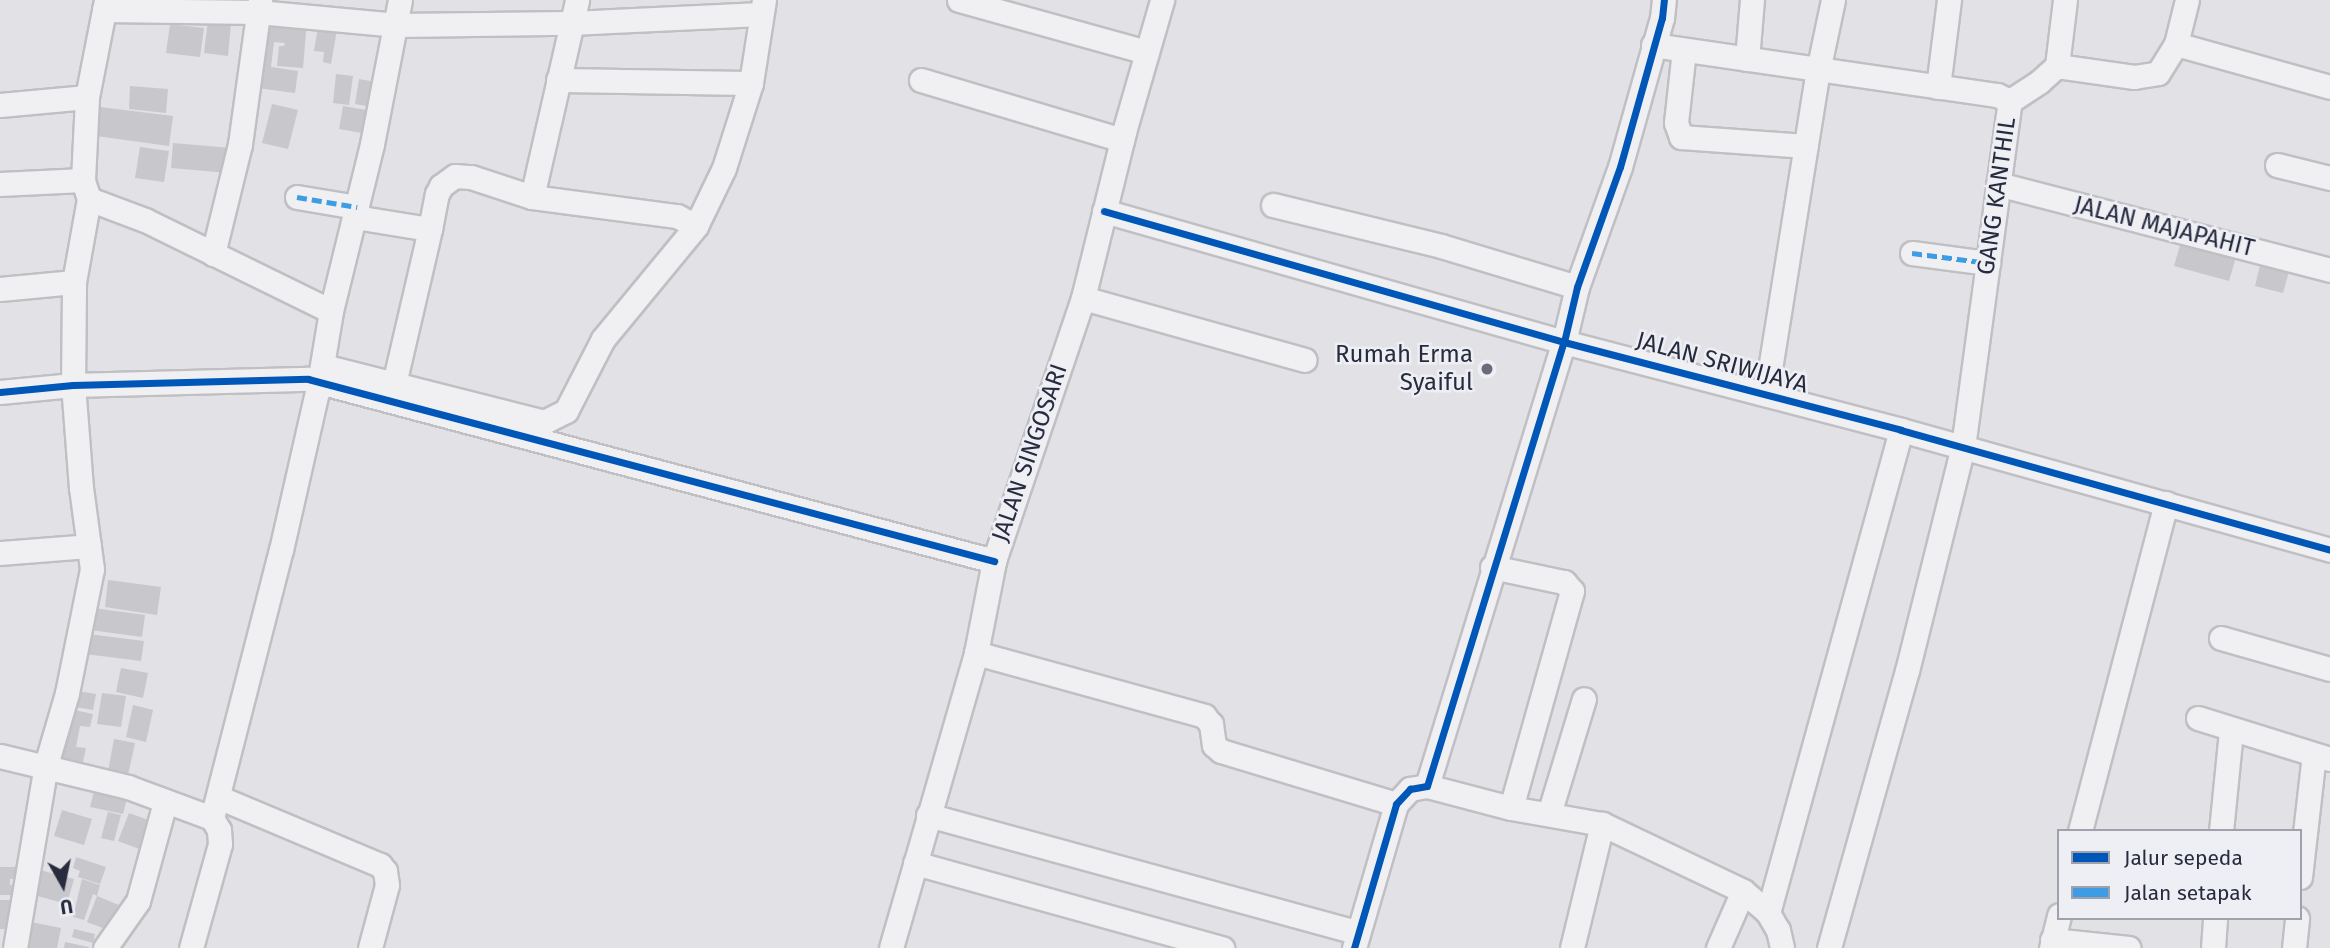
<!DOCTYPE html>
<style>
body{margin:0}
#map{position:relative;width:2330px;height:948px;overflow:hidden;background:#e1e1e6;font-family:"Fira Sans",sans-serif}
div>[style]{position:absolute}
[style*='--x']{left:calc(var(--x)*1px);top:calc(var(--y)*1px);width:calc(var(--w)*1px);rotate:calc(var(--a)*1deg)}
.building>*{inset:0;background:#c7c7cc}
.roads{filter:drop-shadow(2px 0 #bfbfc4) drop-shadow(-2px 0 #bfbfc4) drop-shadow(0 2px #bfbfc4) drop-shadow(0 -2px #bfbfc4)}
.minor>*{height:23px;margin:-11.5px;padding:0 11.5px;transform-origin:11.5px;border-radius:11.5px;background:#f0f0f2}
.quiet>*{height:5px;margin-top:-2.5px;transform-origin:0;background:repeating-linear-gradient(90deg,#3d9ce3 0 10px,transparent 0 15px)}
.cycleway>*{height:7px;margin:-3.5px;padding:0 3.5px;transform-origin:3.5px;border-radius:3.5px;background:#0057b8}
.dots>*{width:19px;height:19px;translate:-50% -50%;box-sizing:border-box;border:4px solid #eeeff5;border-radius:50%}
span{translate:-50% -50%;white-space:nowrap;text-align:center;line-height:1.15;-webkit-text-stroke:5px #eeeff5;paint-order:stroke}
.street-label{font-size:24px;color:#282b3e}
.poi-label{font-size:24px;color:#282b3e}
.right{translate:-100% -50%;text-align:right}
.legend{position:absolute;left:2057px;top:829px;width:245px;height:91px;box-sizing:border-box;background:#eeeff5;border:2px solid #9fa1ac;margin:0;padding:9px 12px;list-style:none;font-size:21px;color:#282b3e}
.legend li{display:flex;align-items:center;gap:14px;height:35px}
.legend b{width:35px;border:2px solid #9fa1ac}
.north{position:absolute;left:28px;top:850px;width:70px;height:70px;-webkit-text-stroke:5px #eeeff5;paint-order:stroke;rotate:171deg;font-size:19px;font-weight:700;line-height:28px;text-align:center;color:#282b3e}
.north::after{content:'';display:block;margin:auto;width:24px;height:32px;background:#282b3e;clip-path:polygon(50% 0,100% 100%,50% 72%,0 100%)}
</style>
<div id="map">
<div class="building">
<div style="clip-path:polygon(208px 20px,231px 23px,228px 56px,204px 53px)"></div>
<div style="clip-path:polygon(266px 21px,307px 21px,303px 68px,277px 66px,279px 46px,284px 46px,285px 43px,274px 42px,271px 67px,298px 71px,295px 93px,257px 88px)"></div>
<div style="clip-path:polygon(319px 21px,338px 24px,331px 64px,323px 62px,324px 52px,314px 51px)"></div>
<div style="clip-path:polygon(170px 24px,204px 28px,200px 57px,166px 53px)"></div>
<div style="clip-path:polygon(336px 74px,353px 76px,349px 105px,333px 103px)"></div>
<div style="clip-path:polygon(359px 79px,382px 83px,378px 108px,355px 104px)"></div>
<div style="clip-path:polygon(130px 86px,168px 89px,166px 113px,129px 109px)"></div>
<div style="clip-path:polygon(272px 104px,298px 110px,288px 149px,262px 143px)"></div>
<div style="clip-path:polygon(343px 106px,378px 112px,374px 135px,339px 129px)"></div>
<div style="clip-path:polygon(100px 107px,173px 116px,169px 146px,96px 136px)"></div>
<div style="clip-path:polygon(173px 143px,231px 148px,228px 173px,171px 168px)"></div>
<div style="clip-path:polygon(140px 147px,169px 151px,164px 182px,135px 178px)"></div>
<div style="clip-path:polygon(2183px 235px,2238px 250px,2229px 281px,2174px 266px)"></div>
<div style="clip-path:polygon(2262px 257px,2291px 264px,2283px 293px,2255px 286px)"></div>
<div style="clip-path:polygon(108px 580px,161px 587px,157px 615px,105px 607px)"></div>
<div style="clip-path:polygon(93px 608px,145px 615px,142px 637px,90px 630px)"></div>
<div style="clip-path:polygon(88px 634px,144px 641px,141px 661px,85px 654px)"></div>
<div style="clip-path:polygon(121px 668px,148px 673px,143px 698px,116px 692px)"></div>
<div style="clip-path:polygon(77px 691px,96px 694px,93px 710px,75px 707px)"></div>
<div style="clip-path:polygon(102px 693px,126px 696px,121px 727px,97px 724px)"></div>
<div style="clip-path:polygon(133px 705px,153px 710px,146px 742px,126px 737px)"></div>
<div style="clip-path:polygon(74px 710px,93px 714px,90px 727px,80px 726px,76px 747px,86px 748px,83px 762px,62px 758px)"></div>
<div style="clip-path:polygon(114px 739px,135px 743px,128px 775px,108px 771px)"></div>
<div style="clip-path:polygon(96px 783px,129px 790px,123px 814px,90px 807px)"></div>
<div style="clip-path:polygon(62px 810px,92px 819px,84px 845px,54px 836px)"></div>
<div style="clip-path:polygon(108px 812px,121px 815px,114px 841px,101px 838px)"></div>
<div style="clip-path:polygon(129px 813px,154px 822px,142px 850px,118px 841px)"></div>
<div style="clip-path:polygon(76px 857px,106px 867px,100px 884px,78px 877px,80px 871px,73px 868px)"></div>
<div style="clip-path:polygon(0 867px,23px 867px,24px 879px,10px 879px,10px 885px,22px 885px,22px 895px,0 895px)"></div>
<div style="clip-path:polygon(36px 869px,74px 879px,67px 904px,30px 894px)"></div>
<div style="clip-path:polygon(82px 879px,100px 885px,97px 896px,93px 894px,84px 920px,73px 917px)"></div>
<div style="clip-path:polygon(97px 896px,126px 908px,116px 933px,87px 922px)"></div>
<div style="clip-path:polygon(0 900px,13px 900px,14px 929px,0 929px)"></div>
<div style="clip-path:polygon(26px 921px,61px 928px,57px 948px,23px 948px)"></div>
<div style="clip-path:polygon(74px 929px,95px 934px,93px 943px,72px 937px)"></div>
<div style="clip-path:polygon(65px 942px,89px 947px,89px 948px,64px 948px)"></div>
</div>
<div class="roads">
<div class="minor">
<div style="--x:959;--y:0;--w:195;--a:15.5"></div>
<div style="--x:104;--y:10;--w:154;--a:0.7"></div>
<div style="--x:258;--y:12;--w:140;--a:5.3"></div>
<div style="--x:397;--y:25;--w:174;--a:-0.7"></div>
<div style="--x:571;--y:23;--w:190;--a:-2.7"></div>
<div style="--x:2176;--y:44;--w:160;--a:15.6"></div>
<div style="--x:1653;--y:45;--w:348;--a:8.3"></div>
<div style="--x:1997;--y:95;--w:14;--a:25"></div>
<div style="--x:1684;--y:50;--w:73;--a:96.3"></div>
<div style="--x:1676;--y:123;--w:15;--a:70"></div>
<div style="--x:1681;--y:137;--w:125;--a:4.1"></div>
<div style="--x:1747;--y:59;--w:59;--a:-85.2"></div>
<div style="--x:2057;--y:66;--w:78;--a:8.1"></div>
<div style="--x:2134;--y:77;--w:24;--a:-9"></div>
<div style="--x:2158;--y:73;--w:34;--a:-58"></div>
<div style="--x:2176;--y:44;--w:45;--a:-76"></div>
<div style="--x:2057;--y:66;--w:66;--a:-83.1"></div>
<div style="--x:558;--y:80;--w:193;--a:0.9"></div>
<div style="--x:921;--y:80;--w:210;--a:16.6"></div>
<div style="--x:1938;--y:87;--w:88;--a:-82.8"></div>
<div style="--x:0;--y:105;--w:87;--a:-5.3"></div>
<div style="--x:2277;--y:165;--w:55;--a:13.8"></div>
<div style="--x:0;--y:184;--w:83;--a:-2.8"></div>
<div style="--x:1998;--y:184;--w:343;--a:14.5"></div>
<div style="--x:297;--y:197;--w:61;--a:9.5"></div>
<div style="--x:532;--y:197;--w:202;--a:-77.1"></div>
<div style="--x:89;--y:199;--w:60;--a:20.6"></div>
<div style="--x:145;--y:220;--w:207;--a:26.1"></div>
<div style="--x:1273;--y:205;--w:173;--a:13.7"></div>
<div style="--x:1441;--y:246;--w:142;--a:16.8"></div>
<div style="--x:1104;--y:211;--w:478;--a:15.9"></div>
<div style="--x:1564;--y:342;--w:348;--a:14.6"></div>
<div style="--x:1901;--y:430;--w:445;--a:15.6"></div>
<div style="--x:355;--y:217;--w:76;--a:9.1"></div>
<div style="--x:430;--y:229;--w:36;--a:-79"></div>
<div style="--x:437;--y:194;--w:9;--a:-63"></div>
<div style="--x:441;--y:186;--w:17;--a:-36"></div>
<div style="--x:455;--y:176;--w:16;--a:4"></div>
<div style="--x:471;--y:177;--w:64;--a:18.2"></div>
<div style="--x:532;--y:197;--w:146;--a:7.5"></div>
<div style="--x:677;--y:216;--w:21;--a:28"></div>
<div style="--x:696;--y:226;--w:64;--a:-64.2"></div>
<div style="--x:724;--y:168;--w:89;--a:-72.4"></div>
<div style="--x:751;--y:83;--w:84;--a:-81.1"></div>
<div style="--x:1912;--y:253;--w:77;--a:7.5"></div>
<div style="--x:213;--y:254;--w:113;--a:-76.2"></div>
<div style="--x:240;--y:144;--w:145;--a:-82.1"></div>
<div style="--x:0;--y:289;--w:74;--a:-5.4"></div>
<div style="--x:1083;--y:298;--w:230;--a:15.6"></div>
<div style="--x:323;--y:366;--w:228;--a:14.2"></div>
<div style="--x:544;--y:422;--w:25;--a:-27"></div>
<div style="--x:566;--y:411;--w:81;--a:-62.8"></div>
<div style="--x:603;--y:339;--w:146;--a:-50.5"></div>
<div style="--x:394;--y:384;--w:159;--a:-76.9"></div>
<div style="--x:0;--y:392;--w:73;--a:-5.5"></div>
<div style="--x:73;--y:385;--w:235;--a:-1.5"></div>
<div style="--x:308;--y:379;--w:710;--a:14.86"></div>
<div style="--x:1766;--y:394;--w:327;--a:-80.9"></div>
<div style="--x:1818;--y:71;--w:73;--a:-78.1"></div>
<div style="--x:0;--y:553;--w:89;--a:-4.5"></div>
<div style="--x:1492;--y:567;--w:74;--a:11.8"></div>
<div style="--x:1564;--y:582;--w:12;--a:48"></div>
<div style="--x:1572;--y:591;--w:225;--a:105.7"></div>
<div style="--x:2221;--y:638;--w:113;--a:15.9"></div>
<div style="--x:976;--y:653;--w:237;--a:15.4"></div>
<div style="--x:1204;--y:716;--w:11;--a:49"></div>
<div style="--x:1211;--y:724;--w:21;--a:82"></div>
<div style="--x:1214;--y:745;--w:9;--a:41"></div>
<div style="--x:1221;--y:751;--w:183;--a:16.8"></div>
<div style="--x:2198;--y:718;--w:138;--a:17.3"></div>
<div style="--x:0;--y:756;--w:132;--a:13.6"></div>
<div style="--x:128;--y:787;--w:90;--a:20.3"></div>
<div style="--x:1427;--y:786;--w:87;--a:14.7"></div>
<div style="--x:1511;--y:808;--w:92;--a:10"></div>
<div style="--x:1602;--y:824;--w:156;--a:25.4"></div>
<div style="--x:1743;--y:891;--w:33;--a:41"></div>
<div style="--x:1768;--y:913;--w:20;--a:60"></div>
<div style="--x:1778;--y:930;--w:18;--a:77"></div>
<div style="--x:218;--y:797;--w:176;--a:22.8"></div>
<div style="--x:380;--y:865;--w:8;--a:50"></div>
<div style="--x:385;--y:871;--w:14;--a:82"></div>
<div style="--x:387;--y:885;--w:65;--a:105.1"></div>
<div style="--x:1549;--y:814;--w:120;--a:-73.1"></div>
<div style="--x:928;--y:815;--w:446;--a:15.3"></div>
<div style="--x:2080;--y:831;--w:339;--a:-75.3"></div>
<div style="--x:2221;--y:831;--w:101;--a:-84.3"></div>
<div style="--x:915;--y:863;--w:319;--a:15.5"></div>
<div style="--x:2300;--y:877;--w:123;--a:-83.5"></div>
<div style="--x:1768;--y:913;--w:501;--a:-74.6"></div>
<div style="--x:2052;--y:940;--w:77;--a:5.9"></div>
<div style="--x:15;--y:948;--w:186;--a:-80.4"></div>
<div style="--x:46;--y:765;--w:75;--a:-73.7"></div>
<div style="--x:67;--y:693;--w:126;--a:-78.6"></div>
<div style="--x:92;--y:569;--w:82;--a:-97.7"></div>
<div style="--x:81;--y:488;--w:103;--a:-94.4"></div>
<div style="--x:73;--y:385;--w:103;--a:-89.4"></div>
<div style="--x:74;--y:282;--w:84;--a:-79.8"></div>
<div style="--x:89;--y:199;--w:20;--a:-108"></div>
<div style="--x:83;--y:180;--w:83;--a:-87.2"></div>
<div style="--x:87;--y:97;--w:99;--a:-78.9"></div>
<div style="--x:105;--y:948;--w:57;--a:-54.9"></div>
<div style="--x:138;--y:901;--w:103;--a:-74.7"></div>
<div style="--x:191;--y:948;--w:108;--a:-74.4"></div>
<div style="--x:220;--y:844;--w:14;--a:-94"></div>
<div style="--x:219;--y:830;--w:14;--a:-120"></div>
<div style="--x:212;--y:818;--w:277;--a:-75.6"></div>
<div style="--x:281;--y:550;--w:171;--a:-77.2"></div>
<div style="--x:319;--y:383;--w:73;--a:-80.5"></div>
<div style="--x:331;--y:311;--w:172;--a:-76.2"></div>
<div style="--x:372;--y:144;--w:147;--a:-79"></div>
<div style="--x:891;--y:948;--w:307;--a:-73.9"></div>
<div style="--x:976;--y:653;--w:94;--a:-78.9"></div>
<div style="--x:994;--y:561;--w:278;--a:-71.3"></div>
<div style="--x:1083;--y:298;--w:171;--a:-76.1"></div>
<div style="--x:1124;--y:132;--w:137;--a:-73.9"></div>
<div style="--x:1354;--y:948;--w:150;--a:-73.7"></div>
<div style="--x:1396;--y:804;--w:21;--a:-47"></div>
<div style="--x:1410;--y:789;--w:17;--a:-10"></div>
<div style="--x:1427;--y:786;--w:465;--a:-72.9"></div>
<div style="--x:1564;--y:342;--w:57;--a:-76.7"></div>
<div style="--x:1577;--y:287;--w:127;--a:-70.3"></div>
<div style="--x:1620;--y:167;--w:155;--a:-74.3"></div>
<div style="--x:1662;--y:18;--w:18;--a:-84"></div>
<div style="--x:1572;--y:948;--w:128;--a:-76.4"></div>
<div style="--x:1718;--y:948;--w:62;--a:-66.3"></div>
<div style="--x:1829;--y:948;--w:288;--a:-74.3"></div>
<div style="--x:1907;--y:671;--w:231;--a:-76"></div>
<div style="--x:1963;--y:447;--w:349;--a:-82.3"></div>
<div style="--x:2010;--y:101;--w:35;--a:-33"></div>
<div style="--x:2039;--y:82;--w:24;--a:-42"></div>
<div style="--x:2051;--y:948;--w:34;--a:-76"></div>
<div style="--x:2213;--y:948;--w:30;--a:-86"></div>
<div style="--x:2294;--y:948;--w:30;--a:-84"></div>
</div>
</div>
<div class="quiet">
<div style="--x:297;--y:197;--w:61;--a:9.5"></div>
<div style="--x:1912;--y:253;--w:77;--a:7.5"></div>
</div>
<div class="cycleway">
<div style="--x:1104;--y:211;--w:478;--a:15.9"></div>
<div style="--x:1564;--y:342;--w:348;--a:14.6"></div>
<div style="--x:1901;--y:430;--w:445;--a:15.6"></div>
<div style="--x:0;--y:392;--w:73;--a:-5.5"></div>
<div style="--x:73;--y:385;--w:235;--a:-1.5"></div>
<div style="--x:308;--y:379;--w:710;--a:14.86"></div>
<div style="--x:1354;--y:948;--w:150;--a:-73.7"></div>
<div style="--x:1396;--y:804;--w:21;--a:-47"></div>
<div style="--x:1410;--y:789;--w:17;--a:-10"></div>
<div style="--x:1427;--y:786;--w:465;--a:-72.9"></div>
<div style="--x:1564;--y:342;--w:57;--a:-76.7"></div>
<div style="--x:1577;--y:287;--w:127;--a:-70.3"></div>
<div style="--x:1620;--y:167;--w:155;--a:-74.3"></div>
<div style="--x:1662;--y:18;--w:18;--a:-84"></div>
</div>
<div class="dots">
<div style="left:1487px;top:369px;background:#696b79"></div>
</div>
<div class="street-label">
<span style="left:1997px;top:196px;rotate:-82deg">GANG KANTHIL</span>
<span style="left:2164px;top:227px;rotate:14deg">JALAN MAJAPAHIT</span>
<span style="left:1722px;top:363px;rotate:15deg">JALAN SRIWIJAYA</span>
<span style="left:1030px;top:453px;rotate:-71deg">JALAN SINGOSARI</span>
</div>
<div class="poi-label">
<span class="right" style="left:1473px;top:369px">Rumah Erma<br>Syaiful</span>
</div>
<ul class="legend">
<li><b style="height:9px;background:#0057b8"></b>Jalur sepeda</li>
<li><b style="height:9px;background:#3d9ce3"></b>Jalan setapak</li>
</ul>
<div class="north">U</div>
</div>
